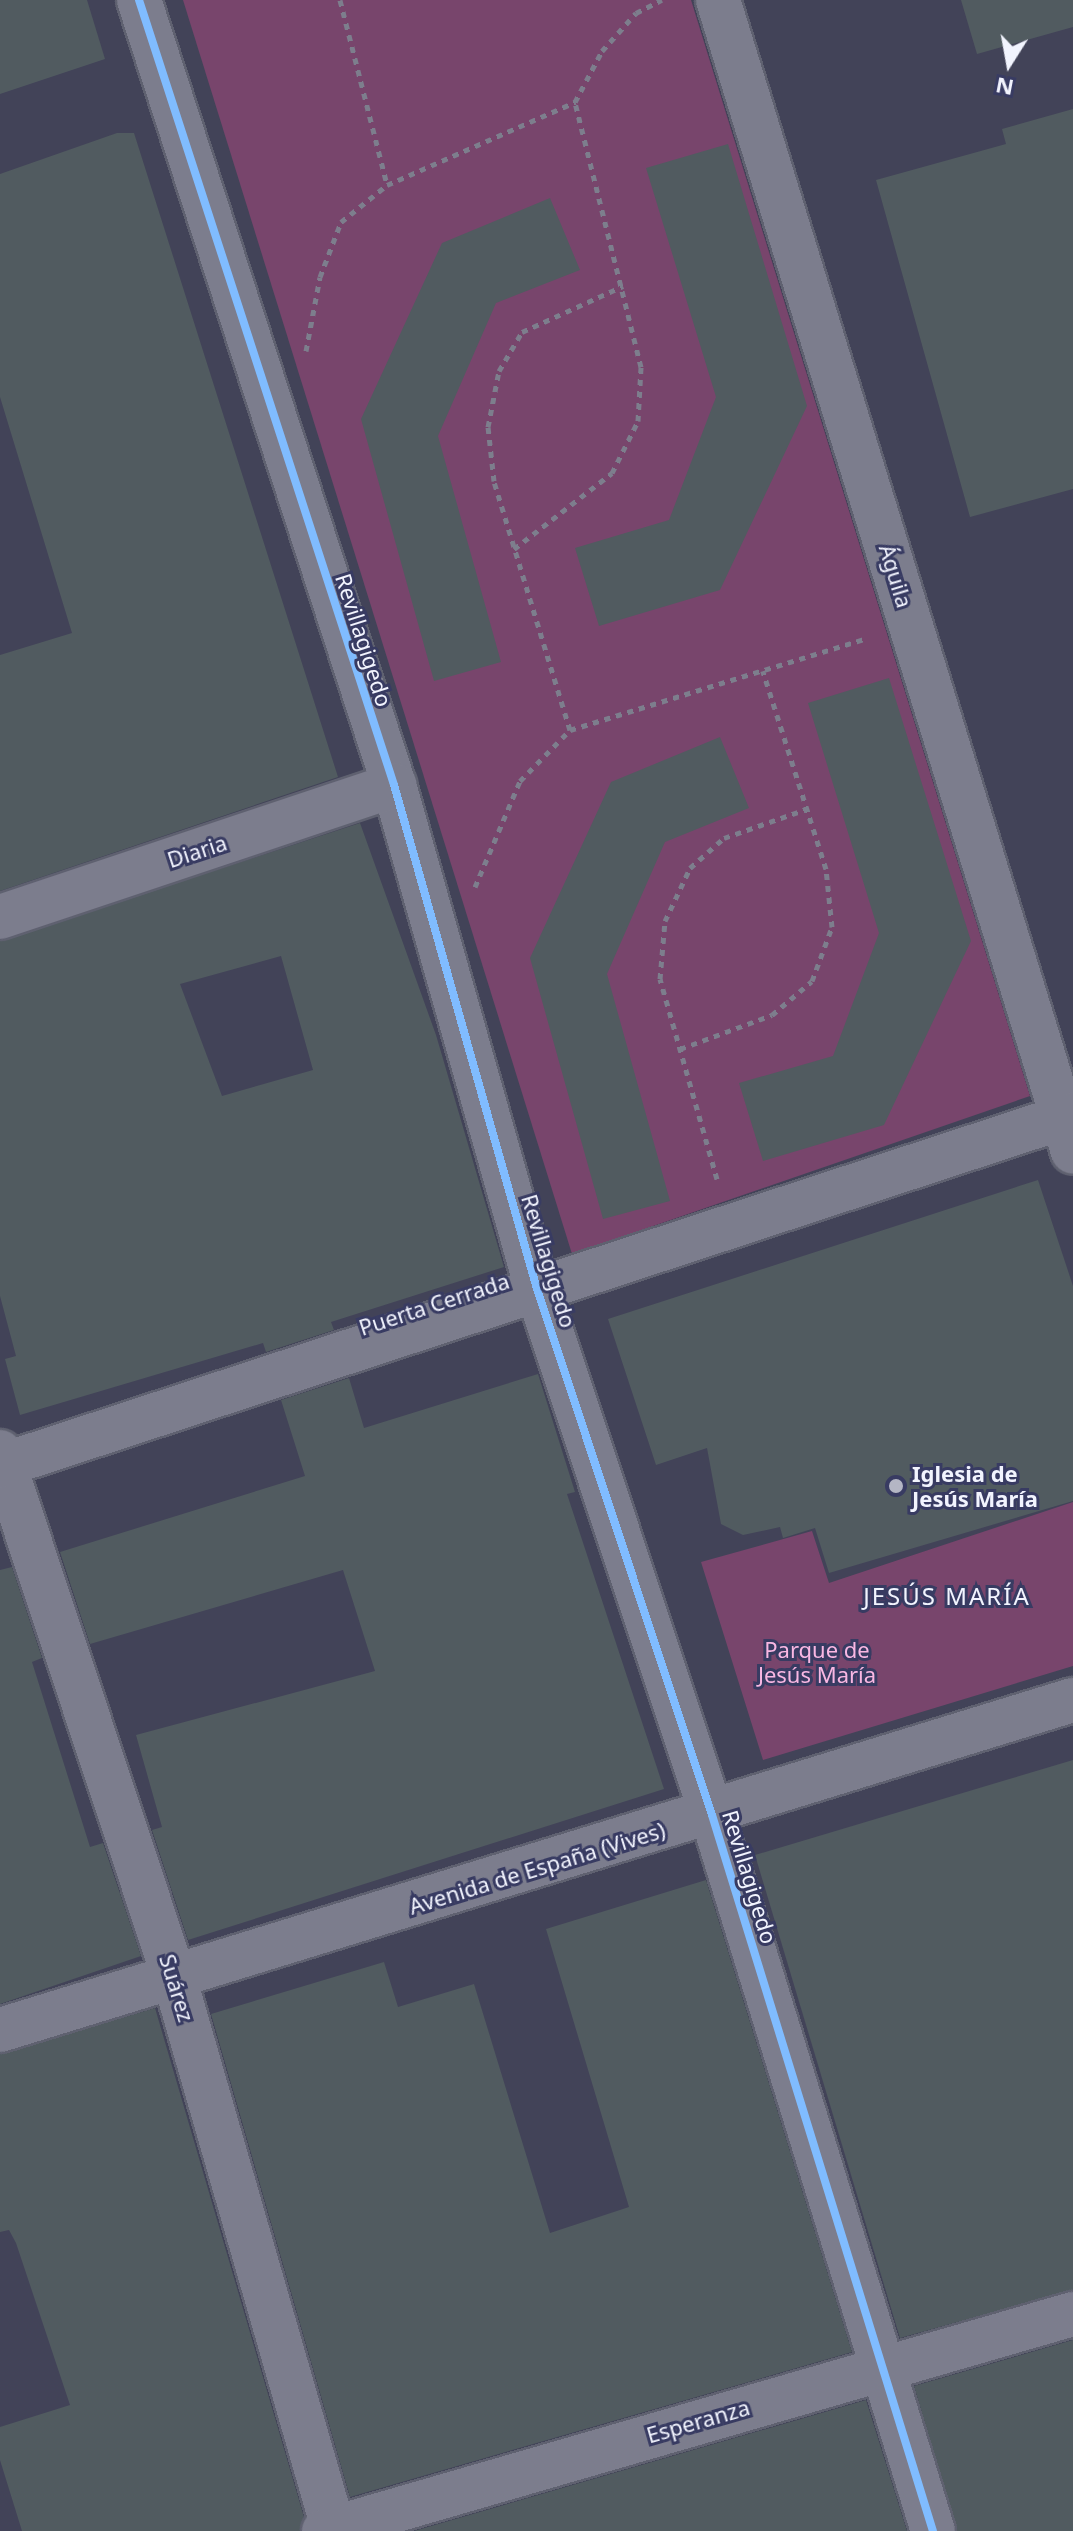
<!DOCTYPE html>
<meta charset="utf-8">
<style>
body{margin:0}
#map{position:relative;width:1073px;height:2531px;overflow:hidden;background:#424358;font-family:"Noto Sans",sans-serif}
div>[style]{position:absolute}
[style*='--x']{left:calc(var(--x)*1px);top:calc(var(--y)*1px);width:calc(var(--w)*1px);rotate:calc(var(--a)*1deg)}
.green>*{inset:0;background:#78456c}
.building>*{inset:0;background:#515b60}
.path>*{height:5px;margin-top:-2.5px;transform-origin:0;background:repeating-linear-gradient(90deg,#7d7e8d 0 6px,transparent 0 12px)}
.roads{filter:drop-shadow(2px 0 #5f6170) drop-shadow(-2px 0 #5f6170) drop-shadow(0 2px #5f6170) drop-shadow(0 -2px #5f6170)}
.minor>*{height:44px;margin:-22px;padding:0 22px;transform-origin:22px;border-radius:22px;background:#7c7d8d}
.cycleway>*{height:8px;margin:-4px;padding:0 4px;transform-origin:4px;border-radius:4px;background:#80bcff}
.dots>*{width:22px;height:22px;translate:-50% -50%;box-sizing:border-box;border:4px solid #383b62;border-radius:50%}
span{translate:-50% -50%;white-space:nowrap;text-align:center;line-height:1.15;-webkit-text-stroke:6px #383b62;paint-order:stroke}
.street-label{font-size:22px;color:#f2f4fe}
.poi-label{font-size:22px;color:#f2f4fe;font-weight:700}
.left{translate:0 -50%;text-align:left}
.park-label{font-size:22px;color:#f9b7e3}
.neighbourhood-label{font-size:24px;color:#f2f4fe;letter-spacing:2px}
.north{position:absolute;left:969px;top:24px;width:80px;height:80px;-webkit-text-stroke:6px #383b62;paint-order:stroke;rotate:191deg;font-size:22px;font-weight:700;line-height:32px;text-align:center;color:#f2f4fe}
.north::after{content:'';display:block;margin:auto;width:28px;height:36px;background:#f2f4fe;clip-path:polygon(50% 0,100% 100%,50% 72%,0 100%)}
</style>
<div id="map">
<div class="green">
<div style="clip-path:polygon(183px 0,691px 0,1030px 1096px,572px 1254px)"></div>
<div style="clip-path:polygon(1073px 1502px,1073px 1666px,763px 1760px,701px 1562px,812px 1531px,829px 1583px)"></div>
</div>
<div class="building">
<div style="clip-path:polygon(0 0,87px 0,105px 59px,0 94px)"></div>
<div style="clip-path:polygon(961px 0,1073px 0,1073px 27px,977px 54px)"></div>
<div style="clip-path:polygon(1073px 109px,1073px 489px,970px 517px,876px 180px,1006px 144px,1002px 129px)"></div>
<div style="clip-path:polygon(117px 133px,134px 133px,338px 777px,0 891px,0 655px,72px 633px,0 397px,0 174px)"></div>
<div style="clip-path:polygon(728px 144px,807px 406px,720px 590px,599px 626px,575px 548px,669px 520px,716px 397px,646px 168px)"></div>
<div style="clip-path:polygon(550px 198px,580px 270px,496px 303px,438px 436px,501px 662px,434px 681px,361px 419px,442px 243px)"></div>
<div style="clip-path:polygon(889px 678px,971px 941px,884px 1125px,763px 1161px,739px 1083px,833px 1056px,879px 933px,808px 703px)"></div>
<div style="clip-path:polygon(720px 737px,749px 808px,665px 842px,607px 974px,670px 1201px,603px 1219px,530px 958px,611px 782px)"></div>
<div style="clip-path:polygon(evenodd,360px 823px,436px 1035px,504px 1267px,331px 1322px,334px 1330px,266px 1352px,263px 1343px,20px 1415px,5px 1359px,16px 1356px,0 1296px,0 941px,360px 823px,281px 956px,313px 1070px,222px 1096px,180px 984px,281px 956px)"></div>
<div style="clip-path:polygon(1038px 1180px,1073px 1286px,1073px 1501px,829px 1573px,815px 1528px,783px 1538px,780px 1527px,743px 1535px,721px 1524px,707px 1448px,656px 1465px,608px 1319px)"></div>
<div style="clip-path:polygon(538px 1374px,575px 1492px,567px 1494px,664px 1789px,188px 1940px,152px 1830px,162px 1827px,136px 1735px,375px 1671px,343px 1570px,90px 1644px,60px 1552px,305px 1476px,281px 1400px,349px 1378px,364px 1428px)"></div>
<div style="clip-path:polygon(12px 1567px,42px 1658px,32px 1662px,90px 1847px,103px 1843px,141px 1956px,0 2004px,0 1570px)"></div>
<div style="clip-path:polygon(1073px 1760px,1073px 2290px,900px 2338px,755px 1855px)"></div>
<div style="clip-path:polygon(706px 1880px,852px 2352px,350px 2497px,211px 2014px,384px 1962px,398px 2007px,474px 1984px,550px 2233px,629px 2207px,546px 1929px)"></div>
<div style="clip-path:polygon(155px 2008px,304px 2517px,300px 2531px,22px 2531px,0 2460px,0 2427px,70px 2405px,16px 2243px,9px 2230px,0 2232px,0 2054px)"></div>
<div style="clip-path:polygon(1073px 2340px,1073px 2531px,957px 2531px,914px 2386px)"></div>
<div style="clip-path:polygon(866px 2400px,907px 2531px,414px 2531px)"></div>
</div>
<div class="path">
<div style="--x:340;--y:0;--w:191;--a:75.7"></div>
<div style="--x:306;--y:351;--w:75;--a:-79.3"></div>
<div style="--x:320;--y:277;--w:59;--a:-69.1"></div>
<div style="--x:341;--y:222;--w:59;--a:-38.8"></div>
<div style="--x:387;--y:185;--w:206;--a:-23.8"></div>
<div style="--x:514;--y:549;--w:124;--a:-37.8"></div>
<div style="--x:612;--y:473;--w:58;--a:-63.4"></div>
<div style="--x:638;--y:421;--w:54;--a:-86.8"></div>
<div style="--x:641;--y:367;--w:273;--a:-104"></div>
<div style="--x:575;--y:102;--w:58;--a:-62.1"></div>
<div style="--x:602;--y:51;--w:51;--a:-48.2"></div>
<div style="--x:636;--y:13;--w:29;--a:-27"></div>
<div style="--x:570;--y:730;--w:260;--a:-107"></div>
<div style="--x:494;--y:481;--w:54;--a:-96.3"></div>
<div style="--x:488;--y:427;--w:57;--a:-78.9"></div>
<div style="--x:499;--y:371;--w:45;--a:-59.5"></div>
<div style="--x:522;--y:332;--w:111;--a:-24.5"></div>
<div style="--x:475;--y:887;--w:115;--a:-67"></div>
<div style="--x:520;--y:781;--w:71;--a:-45.6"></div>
<div style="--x:570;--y:730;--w:311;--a:-17.2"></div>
<div style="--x:680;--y:1049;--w:98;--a:-20.3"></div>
<div style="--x:772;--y:1015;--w:52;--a:-40.4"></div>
<div style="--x:812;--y:981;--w:58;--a:-69.7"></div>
<div style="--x:832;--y:927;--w:58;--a:-95.9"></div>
<div style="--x:826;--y:869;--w:208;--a:-107.7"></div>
<div style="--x:717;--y:1179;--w:208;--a:-105.9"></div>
<div style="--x:660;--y:979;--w:58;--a:-85.1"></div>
<div style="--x:665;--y:921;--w:59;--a:-64.7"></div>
<div style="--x:690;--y:868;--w:45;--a:-41.4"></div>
<div style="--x:724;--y:838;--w:88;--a:-19.3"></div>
</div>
<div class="roads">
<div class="minor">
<div style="--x:139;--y:0;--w:825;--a:72"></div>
<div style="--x:394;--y:785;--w:524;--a:74.16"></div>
<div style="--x:537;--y:1289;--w:554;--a:71.6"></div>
<div style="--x:712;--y:1815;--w:749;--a:72.85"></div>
<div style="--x:718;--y:0;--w:1205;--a:72.87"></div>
<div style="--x:0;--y:917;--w:416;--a:-18.5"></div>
<div style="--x:0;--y:1452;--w:553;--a:71.66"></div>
<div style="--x:174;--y:1977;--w:577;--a:73.89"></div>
<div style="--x:0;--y:1466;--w:1129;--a:-18.16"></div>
<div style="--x:0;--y:2030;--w:1123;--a:-17.1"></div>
<div style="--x:324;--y:2531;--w:780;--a:-16.16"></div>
</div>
</div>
<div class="cycleway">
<div style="--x:139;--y:0;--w:825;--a:72"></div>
<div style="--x:394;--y:785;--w:524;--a:74.16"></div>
<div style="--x:537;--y:1289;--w:554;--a:71.6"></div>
<div style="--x:712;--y:1815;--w:749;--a:72.85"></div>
</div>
<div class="dots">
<div style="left:896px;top:1486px;background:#b4b6c4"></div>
</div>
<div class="street-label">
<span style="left:896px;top:576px;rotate:73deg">Águila</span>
<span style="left:364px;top:640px;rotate:72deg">Revillagigedo</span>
<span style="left:197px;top:851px;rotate:-18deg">Diaria</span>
<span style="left:549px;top:1261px;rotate:73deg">Revillagigedo</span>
<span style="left:434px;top:1304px;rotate:-18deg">Puerta Cerrada</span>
<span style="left:537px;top:1868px;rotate:-17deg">Avenida de España (Vives)</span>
<span style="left:750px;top:1877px;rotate:73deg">Revillagigedo</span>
<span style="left:177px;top:1988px;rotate:73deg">Suárez</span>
<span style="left:698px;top:2421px;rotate:-16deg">Esperanza</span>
</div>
<div class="poi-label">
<span class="left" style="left:912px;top:1486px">Iglesia de<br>Jesús María</span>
</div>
<div class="park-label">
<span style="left:817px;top:1662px">Parque de<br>Jesús María</span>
</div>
<div class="neighbourhood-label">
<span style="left:947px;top:1596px">JESÚS MARÍA</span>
</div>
<div class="north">N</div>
</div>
